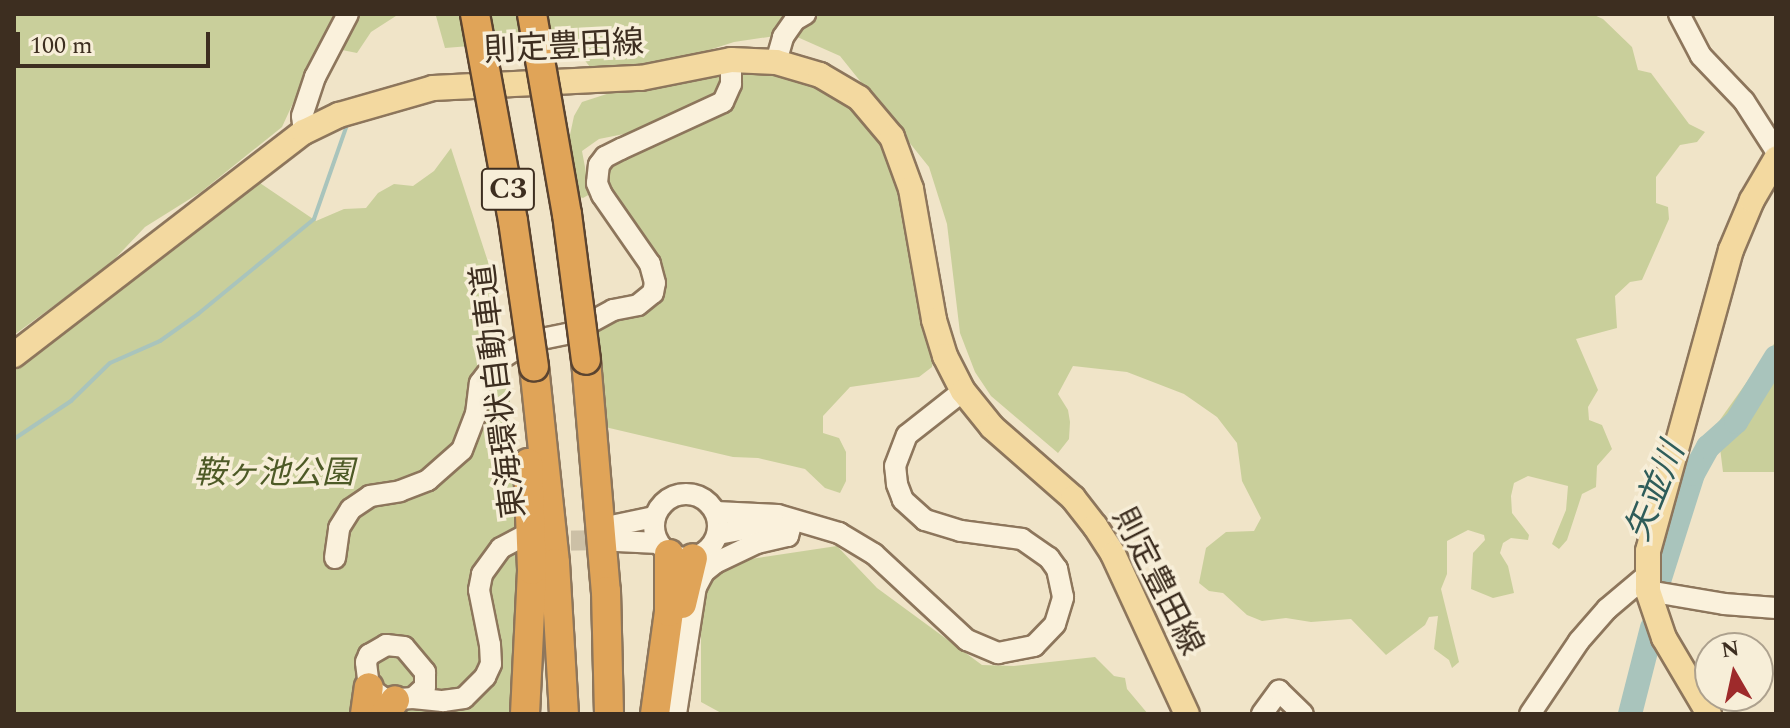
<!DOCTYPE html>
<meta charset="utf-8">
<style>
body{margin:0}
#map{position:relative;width:1790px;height:728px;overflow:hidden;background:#f0e4c8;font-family:Spectral,"Noto Sans JP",serif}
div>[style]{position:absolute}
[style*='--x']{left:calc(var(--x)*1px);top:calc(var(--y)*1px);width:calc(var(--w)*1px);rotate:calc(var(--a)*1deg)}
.green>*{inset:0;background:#c9cf9b}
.stream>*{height:4px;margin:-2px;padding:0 2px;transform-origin:2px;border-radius:2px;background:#a9c4bc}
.river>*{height:24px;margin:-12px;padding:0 12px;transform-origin:12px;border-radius:12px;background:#a9c4bc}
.minor-tunnel>*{height:20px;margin-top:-10px;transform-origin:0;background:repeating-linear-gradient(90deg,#ccc0a6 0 20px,transparent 0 30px)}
.roads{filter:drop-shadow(2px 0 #8d765c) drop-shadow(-2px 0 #8d765c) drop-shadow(0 2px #8d765c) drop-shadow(0 -2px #8d765c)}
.minor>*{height:20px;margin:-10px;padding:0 10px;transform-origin:10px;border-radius:10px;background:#faf1dc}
.minor>.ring{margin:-10px;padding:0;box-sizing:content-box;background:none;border:20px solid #faf1dc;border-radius:50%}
.major>*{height:24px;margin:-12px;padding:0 12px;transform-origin:12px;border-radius:12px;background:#f3d9a0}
.highway>*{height:28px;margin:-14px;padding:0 14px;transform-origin:14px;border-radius:14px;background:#e0a458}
.bridges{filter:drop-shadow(2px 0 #5b4430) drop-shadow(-2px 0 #5b4430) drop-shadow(0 2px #5b4430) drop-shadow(0 -2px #5b4430)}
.highway-bridge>*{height:28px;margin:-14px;padding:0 14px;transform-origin:14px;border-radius:14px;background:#e0a458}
span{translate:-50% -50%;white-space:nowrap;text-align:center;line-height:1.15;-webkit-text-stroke:7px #f7eed8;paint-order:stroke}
.shield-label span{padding:2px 6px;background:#f7eed8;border:2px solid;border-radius:6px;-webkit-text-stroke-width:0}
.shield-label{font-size:30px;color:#3d2e20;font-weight:700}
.street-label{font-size:32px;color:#3d2e20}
.park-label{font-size:32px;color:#4d5a26;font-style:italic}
.water-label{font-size:34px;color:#2f5d5a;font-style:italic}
.frame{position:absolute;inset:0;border:16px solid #3d2e20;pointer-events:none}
.north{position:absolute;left:1694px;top:632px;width:80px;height:80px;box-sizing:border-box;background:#f7eed8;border:2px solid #ada18e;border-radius:50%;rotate:351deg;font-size:22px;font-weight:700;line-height:32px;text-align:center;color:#3d2e20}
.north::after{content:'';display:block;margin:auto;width:28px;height:36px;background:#9e2a2b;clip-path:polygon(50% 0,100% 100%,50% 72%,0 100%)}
.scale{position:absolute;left:16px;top:32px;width:194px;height:36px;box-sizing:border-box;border:4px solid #3d2e20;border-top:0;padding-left:10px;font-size:24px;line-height:28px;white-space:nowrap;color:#3d2e20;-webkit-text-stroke:6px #f7eed8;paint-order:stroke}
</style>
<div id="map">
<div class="green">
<div style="clip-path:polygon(14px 14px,334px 14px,282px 127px,201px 192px,145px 227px,108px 266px,14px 335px)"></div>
<div style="clip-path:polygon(360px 14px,399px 14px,371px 32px,357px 53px,342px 50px)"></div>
<div style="clip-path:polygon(432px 14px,798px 14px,775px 36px,734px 42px,653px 68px,599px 72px,590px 67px,572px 44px,544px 40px,445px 48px,436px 16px)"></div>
<div style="clip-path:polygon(813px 14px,1592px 14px,1603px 19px,1632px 47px,1638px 70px,1651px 73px,1689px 124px,1705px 132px,1697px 142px,1680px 145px,1656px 177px,1656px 203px,1668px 207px,1669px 219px,1642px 280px,1630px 282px,1615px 296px,1617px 328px,1576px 339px,1598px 390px,1588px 407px,1589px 420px,1602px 425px,1612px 449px,1597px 466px,1596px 487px,1582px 494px,1567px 540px,1559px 549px,1552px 544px,1566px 510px,1568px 486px,1528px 476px,1514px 483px,1511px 496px,1512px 513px,1529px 535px,1528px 540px,1511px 538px,1503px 543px,1500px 553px,1508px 566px,1514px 593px,1493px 598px,1471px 589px,1473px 553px,1485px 540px,1484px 535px,1468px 530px,1447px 541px,1447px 574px,1441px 589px,1459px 662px,1452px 668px,1449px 660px,1434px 649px,1438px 616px,1429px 617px,1425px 625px,1386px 655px,1351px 619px,1311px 622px,1286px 618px,1262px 621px,1247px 615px,1223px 593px,1209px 591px,1199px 583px,1206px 548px,1226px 532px,1254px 531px,1261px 518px,1242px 481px,1237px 443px,1217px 417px,1184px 394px,1127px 372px,1073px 366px,1058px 394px,1068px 410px,1070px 422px,1069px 439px,1058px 453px,991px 396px,975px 372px,960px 333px,947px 224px,929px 167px,840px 56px,795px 36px,799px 21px)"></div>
<div style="clip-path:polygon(764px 69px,836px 93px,877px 132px,893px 163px,908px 231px,921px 323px,933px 358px,932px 367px,919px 377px,850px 387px,823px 416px,823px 433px,839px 438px,846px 452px,846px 481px,840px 493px,825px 488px,805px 469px,758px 458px,733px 457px,605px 427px,594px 331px,660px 290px,602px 180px,610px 161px,722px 110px,739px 71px)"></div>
<div style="clip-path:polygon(717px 75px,725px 76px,726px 83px,708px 103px,644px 130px,599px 139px,582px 151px,590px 194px,583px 198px,574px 195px,567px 149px,574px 116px,582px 102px,616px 91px)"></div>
<div style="clip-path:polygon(451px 148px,491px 271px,505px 341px,520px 523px,523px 714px,14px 714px,14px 371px,257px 181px,316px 221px,344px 209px,366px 208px,378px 193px,394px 184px,413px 186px,434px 171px)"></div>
<div style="clip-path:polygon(1776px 341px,1776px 472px,1723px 472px,1717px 424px)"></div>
<div style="clip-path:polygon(837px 546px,877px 588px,982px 665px,1014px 666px,1095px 657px,1114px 676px,1125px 678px,1127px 689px,1148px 714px,723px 714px,701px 702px,701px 604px,712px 578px,744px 560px)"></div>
</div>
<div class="stream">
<div style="--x:14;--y:439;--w:69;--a:-33.7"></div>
<div style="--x:71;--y:401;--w:54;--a:-44.3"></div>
<div style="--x:110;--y:363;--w:55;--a:-23.7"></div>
<div style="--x:160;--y:341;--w:47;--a:-35.4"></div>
<div style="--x:198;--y:314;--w:150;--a:-39.3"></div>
<div style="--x:314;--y:219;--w:103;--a:-70.7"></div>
</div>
<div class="river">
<div style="--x:1660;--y:578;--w:109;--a:-72.4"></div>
<div style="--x:1693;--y:474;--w:31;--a:-61"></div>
<div style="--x:1708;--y:447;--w:38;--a:-42"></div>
<div style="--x:1736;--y:422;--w:76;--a:-58.4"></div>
<div style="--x:1630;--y:714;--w:89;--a:-75.7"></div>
</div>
<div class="minor-tunnel">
<div style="--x:541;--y:541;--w:72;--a:-0.8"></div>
</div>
<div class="roads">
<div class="minor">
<div style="--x:1679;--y:14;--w:47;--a:62.4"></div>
<div style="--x:1701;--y:56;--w:62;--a:46.3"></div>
<div style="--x:1744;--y:101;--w:59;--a:57.4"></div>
<div style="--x:776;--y:62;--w:26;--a:-74"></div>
<div style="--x:783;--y:37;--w:21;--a:-55"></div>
<div style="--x:795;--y:20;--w:12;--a:-31"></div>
<div style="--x:304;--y:132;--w:16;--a:-97"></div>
<div style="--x:302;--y:116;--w:41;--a:-71.6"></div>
<div style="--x:315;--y:77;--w:71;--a:-62.4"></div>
<div class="ring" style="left:654px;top:494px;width:44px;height:44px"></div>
<div style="--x:716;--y:512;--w:62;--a:2.8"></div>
<div style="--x:778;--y:515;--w:64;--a:16.4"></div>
<div style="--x:839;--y:533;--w:41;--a:31"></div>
<div style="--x:874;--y:554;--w:127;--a:42.8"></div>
<div style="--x:967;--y:640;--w:34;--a:23"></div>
<div style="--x:998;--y:653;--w:37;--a:-11"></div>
<div style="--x:1034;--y:646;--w:30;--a:-46"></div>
<div style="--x:1055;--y:624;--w:28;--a:-73"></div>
<div style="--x:1063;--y:597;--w:29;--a:-102"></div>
<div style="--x:1057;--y:569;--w:14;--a:-126"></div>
<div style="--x:1049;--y:558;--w:33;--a:-145"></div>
<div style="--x:1022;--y:539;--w:62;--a:-172.5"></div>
<div style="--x:961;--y:531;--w:38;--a:-163"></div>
<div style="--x:925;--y:520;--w:30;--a:-138"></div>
<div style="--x:903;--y:500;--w:17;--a:-111"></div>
<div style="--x:897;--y:484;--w:18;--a:-96"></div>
<div style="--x:895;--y:466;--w:33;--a:-69"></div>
<div style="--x:907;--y:435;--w:71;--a:-38.2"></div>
<div style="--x:616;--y:525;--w:40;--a:-12"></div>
<div style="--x:718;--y:534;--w:56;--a:-10.3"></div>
<div style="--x:617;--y:541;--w:41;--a:2.8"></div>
<div style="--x:335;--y:558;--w:30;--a:-82"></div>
<div style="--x:339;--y:528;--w:22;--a:-58"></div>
<div style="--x:351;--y:509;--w:23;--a:-34"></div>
<div style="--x:370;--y:496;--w:30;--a:-9"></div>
<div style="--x:400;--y:491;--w:30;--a:-21"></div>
<div style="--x:428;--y:480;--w:45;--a:-41.4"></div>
<div style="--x:462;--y:450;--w:39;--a:-69"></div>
<div style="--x:476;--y:414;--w:31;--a:-83"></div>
<div style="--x:480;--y:383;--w:26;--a:-53"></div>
<div style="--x:496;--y:362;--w:37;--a:-33"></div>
<div style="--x:527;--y:342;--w:45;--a:-11.6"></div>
<div style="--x:571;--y:333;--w:48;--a:-28.7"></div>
<div style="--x:613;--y:310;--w:25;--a:-11"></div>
<div style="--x:638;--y:305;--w:19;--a:-39"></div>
<div style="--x:653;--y:293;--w:10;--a:-79"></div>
<div style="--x:655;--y:283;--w:20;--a:-105"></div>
<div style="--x:650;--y:264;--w:84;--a:-124.8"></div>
<div style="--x:602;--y:195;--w:13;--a:-113"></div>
<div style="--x:597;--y:183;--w:18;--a:-84"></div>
<div style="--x:599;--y:165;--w:10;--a:-53"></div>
<div style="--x:605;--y:157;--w:18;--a:-27"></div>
<div style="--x:621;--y:149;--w:112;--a:-24.7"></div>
<div style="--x:723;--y:102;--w:20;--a:-66"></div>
<div style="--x:731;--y:84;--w:24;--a:-90"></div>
<div style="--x:1648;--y:591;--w:77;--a:9.7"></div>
<div style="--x:1724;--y:604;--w:52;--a:4.4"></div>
<div style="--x:386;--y:645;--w:18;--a:6"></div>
<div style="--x:404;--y:647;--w:33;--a:50"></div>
<div style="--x:425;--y:672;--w:15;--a:90"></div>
<div style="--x:425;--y:687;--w:16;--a:137"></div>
<div style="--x:413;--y:698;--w:27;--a:176"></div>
<div style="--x:386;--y:700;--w:21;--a:-143"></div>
<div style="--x:369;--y:687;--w:25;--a:-97"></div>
<div style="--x:366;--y:662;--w:8;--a:-67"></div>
<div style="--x:369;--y:655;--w:20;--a:-30"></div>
<div style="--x:413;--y:698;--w:30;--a:6"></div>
<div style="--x:443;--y:701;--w:21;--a:-8"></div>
<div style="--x:464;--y:698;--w:30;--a:-45"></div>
<div style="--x:485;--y:677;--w:14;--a:-65"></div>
<div style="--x:491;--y:664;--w:19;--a:-93"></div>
<div style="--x:490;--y:645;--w:56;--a:-101.3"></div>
<div style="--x:479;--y:590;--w:16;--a:-79"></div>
<div style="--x:482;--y:574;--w:32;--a:-54"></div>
<div style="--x:501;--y:548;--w:24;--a:-28"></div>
<div style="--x:676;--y:714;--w:129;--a:-81.1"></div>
<div style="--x:696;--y:587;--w:17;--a:-62"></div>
<div style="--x:704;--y:572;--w:14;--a:-39"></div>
<div style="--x:715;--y:563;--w:47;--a:-25.5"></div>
<div style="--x:757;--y:543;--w:32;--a:-13"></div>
<div style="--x:788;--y:536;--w:16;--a:-75"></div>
<div style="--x:1262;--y:714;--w:29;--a:-54"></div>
<div style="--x:1279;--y:691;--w:33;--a:44"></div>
<div style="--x:1530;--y:714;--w:88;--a:-56.1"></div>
<div style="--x:1579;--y:641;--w:43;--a:-48.8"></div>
<div style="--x:1607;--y:609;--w:51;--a:-40.2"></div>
</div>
<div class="major">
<div style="--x:14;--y:355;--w:366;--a:-37.6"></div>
<div style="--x:304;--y:132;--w:39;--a:-26"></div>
<div style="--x:339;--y:115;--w:98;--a:-16"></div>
<div style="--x:433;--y:88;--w:208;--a:-2.8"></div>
<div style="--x:641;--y:78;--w:92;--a:-11.3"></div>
<div style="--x:731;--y:60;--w:45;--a:2.5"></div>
<div style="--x:776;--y:62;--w:46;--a:16.5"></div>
<div style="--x:820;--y:75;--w:45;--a:30.5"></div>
<div style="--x:859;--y:98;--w:51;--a:49.8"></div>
<div style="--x:892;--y:137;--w:55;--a:69.9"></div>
<div style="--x:911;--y:189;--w:133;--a:80"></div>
<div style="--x:934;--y:320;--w:38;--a:73"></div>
<div style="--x:945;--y:356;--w:39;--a:63"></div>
<div style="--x:963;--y:391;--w:46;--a:51.1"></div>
<div style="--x:992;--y:427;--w:108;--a:41.2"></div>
<div style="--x:1073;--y:498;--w:36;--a:52"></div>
<div style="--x:1095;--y:526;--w:33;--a:57"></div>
<div style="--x:1113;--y:554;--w:176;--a:65.2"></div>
<div style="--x:1709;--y:714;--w:88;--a:-120.6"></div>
<div style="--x:1664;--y:638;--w:50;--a:-108.8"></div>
<div style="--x:1648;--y:591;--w:40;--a:-90"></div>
<div style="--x:1648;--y:551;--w:312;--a:-74.6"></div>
<div style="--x:1731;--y:250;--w:54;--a:-67.2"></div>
<div style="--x:1752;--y:200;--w:48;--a:-59.7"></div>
</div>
<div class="highway">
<div style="--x:586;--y:360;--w:232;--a:85.1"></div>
<div style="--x:606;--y:591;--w:123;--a:88.6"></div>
<div style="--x:534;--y:366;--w:198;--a:83.9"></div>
<div style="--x:555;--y:563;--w:151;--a:86.6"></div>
<div style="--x:682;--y:604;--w:47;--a:-76.6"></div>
<div style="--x:365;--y:714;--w:27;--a:-82"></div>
<div style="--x:385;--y:714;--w:17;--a:-54"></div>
<div style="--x:525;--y:714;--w:144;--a:-87.2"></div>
<div style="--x:532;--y:570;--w:107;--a:-92.1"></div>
<div style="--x:655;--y:714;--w:103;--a:-82.2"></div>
<div style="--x:669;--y:612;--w:58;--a:-90"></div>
</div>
</div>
<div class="bridges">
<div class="highway-bridge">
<div style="--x:475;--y:14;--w:210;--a:79.6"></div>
<div style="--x:513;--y:221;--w:147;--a:81.8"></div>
<div style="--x:532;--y:14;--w:203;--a:80.1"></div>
<div style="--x:567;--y:214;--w:147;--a:82.6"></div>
</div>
</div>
<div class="shield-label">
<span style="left:508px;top:189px">C3</span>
</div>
<div class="street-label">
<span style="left:564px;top:48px;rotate:-3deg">則定豊田線</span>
<span style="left:500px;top:391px;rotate:-97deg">東海環状自動車道</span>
<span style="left:1157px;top:582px;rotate:63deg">則定豊田線</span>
</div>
<div class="park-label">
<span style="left:274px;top:474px">鞍ヶ池公園</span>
</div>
<div class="water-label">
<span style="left:1656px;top:492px;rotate:-68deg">矢並川</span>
</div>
<div class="frame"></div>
<div class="north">N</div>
<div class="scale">100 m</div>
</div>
